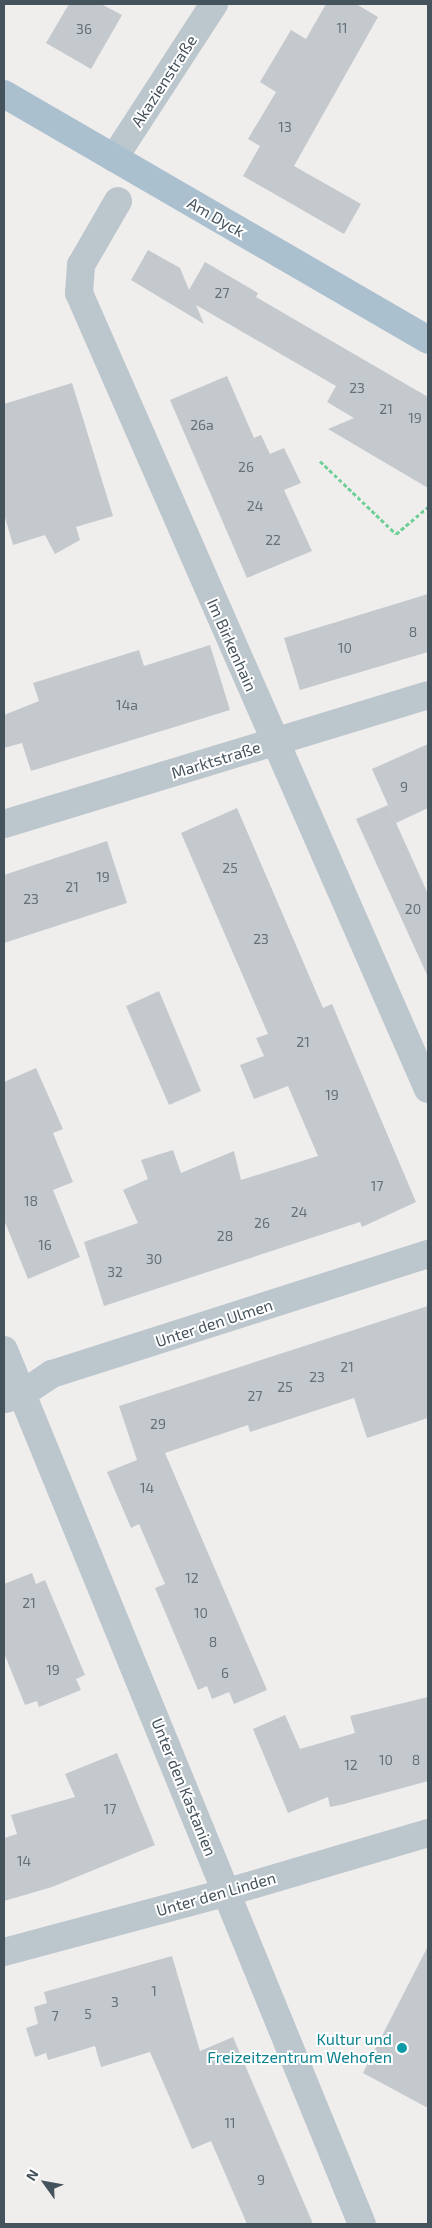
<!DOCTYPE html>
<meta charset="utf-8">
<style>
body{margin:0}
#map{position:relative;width:432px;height:2228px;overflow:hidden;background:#f0eded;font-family:"Exo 2",sans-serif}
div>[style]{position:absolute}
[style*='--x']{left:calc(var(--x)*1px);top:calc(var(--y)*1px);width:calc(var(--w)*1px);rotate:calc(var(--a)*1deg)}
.building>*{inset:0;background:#c4c9cd}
.path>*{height:3px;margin-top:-1.5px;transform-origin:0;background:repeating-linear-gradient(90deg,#6fd098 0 4px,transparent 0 6.5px)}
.minor>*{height:28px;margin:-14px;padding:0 14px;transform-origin:14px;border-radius:14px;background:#bbc6cd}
.major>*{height:28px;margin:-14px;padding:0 14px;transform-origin:14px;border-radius:14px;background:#abc0ce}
.dots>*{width:14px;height:14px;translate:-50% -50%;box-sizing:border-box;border:2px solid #fff;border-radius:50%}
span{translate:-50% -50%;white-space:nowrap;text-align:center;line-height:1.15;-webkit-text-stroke:4px #fff;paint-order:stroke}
.number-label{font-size:14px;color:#657078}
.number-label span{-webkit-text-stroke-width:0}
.street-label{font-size:16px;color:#45535c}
.culture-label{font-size:16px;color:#0d838f}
.right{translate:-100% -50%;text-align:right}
.frame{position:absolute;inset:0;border:5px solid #45535c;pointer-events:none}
.north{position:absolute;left:20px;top:2158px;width:50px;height:50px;-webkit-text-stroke:4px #fff;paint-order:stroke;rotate:302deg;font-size:14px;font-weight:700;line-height:20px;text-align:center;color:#45535c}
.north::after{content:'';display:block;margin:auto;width:18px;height:22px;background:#45535c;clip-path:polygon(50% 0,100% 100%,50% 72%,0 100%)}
</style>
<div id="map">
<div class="building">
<div style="clip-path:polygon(69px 4px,101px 4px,122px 15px,91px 69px,46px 43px)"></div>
<div style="clip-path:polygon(326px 4px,356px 4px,378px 17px,294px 166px,361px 204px,344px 234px,243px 176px,260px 146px,248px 139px,276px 92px,260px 82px,291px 30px,306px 39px)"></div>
<div style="clip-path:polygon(148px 250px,180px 268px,189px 290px,205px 262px,258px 293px,256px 297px,428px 397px,428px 488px,328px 429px,354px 418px,327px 402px,336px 386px,196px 305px,204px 324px,131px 280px)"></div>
<div style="clip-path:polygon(227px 376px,254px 438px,261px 435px,270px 454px,284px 448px,301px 483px,284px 490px,312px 551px,247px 578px,170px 400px)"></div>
<div style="clip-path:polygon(72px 383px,113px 516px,76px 527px,80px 540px,55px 554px,45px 535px,13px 545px,4px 514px,4px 404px)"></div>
<div style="clip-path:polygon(428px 594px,428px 652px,300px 690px,284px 638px)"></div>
<div style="clip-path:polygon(210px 645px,230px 710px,31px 771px,22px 743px,4px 748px,4px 715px,39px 701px,33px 683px,139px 650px,144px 666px)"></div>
<div style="clip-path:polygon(428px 744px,428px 808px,396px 823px,372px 769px)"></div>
<div style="clip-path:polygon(388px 805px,428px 894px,428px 977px,356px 819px)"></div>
<div style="clip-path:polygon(237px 808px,323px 1008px,332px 1004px,416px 1202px,362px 1227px,360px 1222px,104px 1306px,84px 1242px,138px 1223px,123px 1190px,148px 1179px,141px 1160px,173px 1150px,181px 1173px,234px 1151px,241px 1180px,318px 1156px,288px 1086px,254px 1099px,240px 1065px,264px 1056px,256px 1038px,268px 1034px,181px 833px)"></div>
<div style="clip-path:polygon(107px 841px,127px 903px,4px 943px,4px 875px)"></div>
<div style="clip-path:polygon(159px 991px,201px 1091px,169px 1105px,126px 1006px)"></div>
<div style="clip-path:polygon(36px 1068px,63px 1129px,53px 1133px,73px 1182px,53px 1190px,80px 1257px,28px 1279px,4px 1220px,4px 1082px)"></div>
<div style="clip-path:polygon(428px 1306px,428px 1418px,367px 1438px,354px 1398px,250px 1432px,248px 1425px,165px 1453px,267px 1690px,234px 1704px,229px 1692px,212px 1699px,207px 1686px,198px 1690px,155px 1588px,165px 1584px,139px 1524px,131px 1528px,107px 1472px,137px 1460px,119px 1406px)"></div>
<div style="clip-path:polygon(32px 1573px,36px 1584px,45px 1580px,85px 1675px,76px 1679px,81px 1690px,39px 1707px,37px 1701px,25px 1705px,4px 1653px,4px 1584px)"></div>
<div style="clip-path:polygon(428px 1697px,428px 1781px,344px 1804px,330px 1807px,328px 1797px,288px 1813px,253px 1729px,285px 1715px,300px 1749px,355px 1733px,350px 1716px)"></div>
<div style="clip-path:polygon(117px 1753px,155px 1845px,52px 1887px,4px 1901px,4px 1838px,17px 1834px,11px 1815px,75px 1797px,65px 1774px)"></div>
<div style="clip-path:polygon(428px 1946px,428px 2108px,363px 2073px)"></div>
<div style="clip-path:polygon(172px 1956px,200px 2051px,233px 2037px,313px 2224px,247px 2224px,211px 2141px,192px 2149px,150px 2052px,101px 2067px,95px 2046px,48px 2060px,46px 2053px,35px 2057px,26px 2028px,38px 2024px,34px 2007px,47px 2003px,44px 1992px)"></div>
</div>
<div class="path">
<div style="--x:320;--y:461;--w:105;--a:43.8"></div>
<div style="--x:396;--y:534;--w:42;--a:-40.2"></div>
</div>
<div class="minor">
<div style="--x:114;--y:158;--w:184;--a:-57"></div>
<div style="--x:118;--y:201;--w:74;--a:120"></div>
<div style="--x:81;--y:265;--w:28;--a:94"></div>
<div style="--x:79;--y:293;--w:869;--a:66.33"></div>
<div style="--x:4;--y:824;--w:443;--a:-16.9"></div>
<div style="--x:4;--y:1350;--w:944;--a:67.73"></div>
<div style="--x:5;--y:1399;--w:18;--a:-16"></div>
<div style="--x:22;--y:1394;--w:36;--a:-34"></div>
<div style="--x:52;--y:1374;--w:395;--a:-17.7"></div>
<div style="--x:4;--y:1952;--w:232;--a:-15"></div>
<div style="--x:228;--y:1892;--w:209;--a:-16.4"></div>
</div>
<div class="major">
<div style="--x:4;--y:94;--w:490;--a:30.1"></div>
</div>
<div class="dots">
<div style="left:402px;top:2048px;background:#0f9aa8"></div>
</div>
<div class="number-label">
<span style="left:342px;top:28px">11</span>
<span style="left:84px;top:29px">36</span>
<span style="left:285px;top:127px">13</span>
<span style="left:222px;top:293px">27</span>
<span style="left:357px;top:388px">23</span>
<span style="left:386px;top:409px">21</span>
<span style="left:415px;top:418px">19</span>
<span style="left:202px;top:425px">26a</span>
<span style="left:246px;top:467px">26</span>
<span style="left:255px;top:506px">24</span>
<span style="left:273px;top:540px">22</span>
<span style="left:413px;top:632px">8</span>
<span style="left:345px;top:648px">10</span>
<span style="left:127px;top:705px">14a</span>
<span style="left:404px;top:787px">9</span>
<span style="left:230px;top:868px">25</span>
<span style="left:103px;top:877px">19</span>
<span style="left:72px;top:887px">21</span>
<span style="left:31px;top:899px">23</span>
<span style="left:413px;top:909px">20</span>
<span style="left:261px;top:939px">23</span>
<span style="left:303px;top:1042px">21</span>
<span style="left:332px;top:1095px">19</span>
<span style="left:377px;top:1186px">17</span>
<span style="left:31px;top:1201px">18</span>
<span style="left:299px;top:1212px">24</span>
<span style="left:262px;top:1223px">26</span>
<span style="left:225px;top:1236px">28</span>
<span style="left:45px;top:1245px">16</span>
<span style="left:154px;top:1259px">30</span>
<span style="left:115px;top:1272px">32</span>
<span style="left:347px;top:1367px">21</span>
<span style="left:317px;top:1377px">23</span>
<span style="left:285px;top:1387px">25</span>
<span style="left:255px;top:1396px">27</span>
<span style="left:158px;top:1424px">29</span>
<span style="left:147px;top:1488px">14</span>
<span style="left:192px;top:1578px">12</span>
<span style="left:29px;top:1603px">21</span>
<span style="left:201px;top:1613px">10</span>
<span style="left:213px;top:1642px">8</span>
<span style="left:53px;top:1670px">19</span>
<span style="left:225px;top:1673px">6</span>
<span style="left:386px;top:1760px">10</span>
<span style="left:416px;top:1760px">8</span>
<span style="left:351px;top:1765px">12</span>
<span style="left:110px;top:1809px">17</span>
<span style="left:24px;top:1861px">14</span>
<span style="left:154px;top:1991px">1</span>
<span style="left:115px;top:2002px">3</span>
<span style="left:88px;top:2014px">5</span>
<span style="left:55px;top:2016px">7</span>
<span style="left:230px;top:2123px">11</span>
<span style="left:261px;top:2180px">9</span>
</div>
<div class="street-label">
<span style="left:164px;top:81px;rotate:-57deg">Akazienstraße</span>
<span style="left:216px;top:217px;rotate:30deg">Am Dyck</span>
<span style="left:232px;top:645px;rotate:66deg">Im Birkenhain</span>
<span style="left:216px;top:760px;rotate:-17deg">Marktstraße</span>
<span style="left:214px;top:1323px;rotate:-18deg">Unter den Ulmen</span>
<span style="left:184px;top:1787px;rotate:68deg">Unter den Kastanien</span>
<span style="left:216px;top:1894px;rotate:-16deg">Unter den Linden</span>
</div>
<div class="culture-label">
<span class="right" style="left:392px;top:2048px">Kultur und<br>Freizeitzentrum Wehofen</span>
</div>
<div class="frame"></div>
<div class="north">N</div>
</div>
